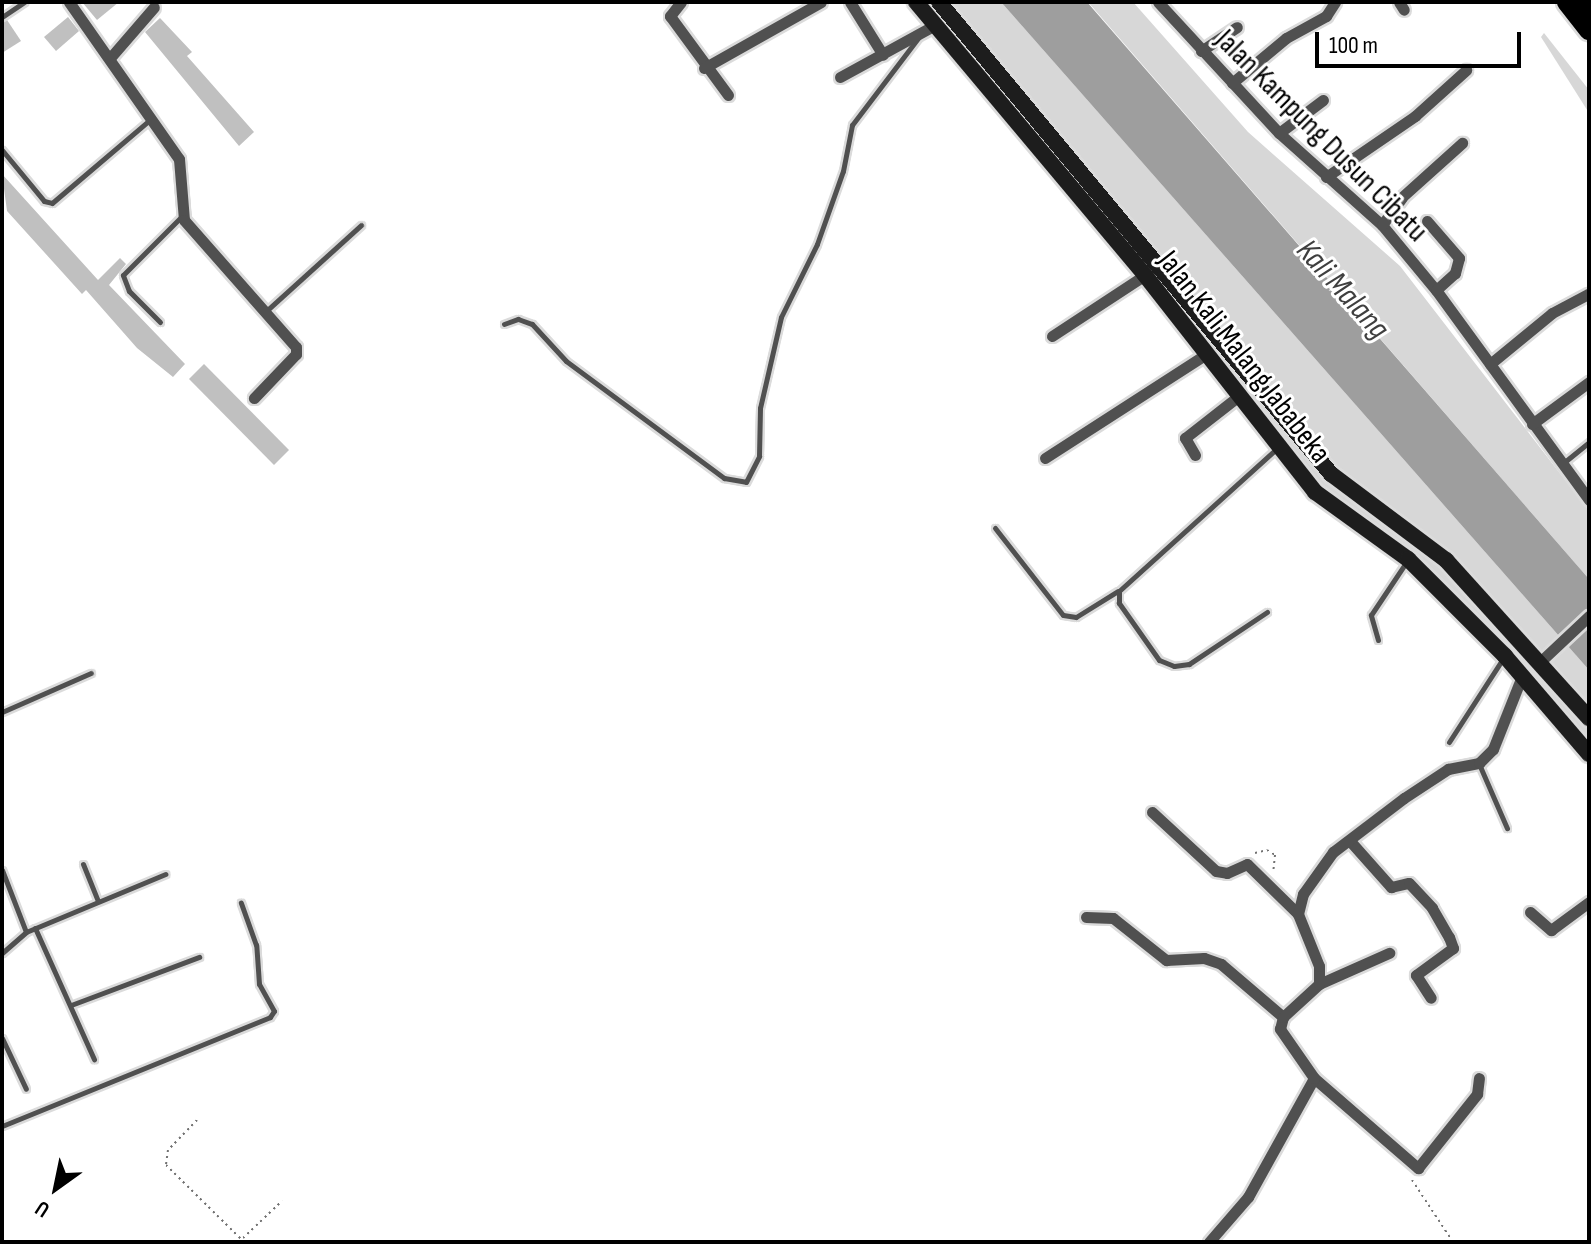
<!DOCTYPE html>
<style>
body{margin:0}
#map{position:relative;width:1591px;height:1244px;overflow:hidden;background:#fff;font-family:"Sofia Sans Condensed",sans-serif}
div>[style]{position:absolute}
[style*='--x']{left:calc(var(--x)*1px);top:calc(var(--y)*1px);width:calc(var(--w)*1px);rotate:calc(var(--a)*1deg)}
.green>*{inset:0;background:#d7d7d7}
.water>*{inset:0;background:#9e9e9e}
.building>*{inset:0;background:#c0c0c0}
.path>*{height:2px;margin-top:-1px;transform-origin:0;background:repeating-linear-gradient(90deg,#727272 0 2px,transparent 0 6px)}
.roads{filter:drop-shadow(2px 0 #dbdbdb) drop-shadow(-2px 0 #dbdbdb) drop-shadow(0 2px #dbdbdb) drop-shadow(0 -2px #dbdbdb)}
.service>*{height:5px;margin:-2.5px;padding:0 2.5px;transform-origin:2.5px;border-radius:2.5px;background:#505050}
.minor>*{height:11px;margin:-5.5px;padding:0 5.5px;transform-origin:5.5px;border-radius:5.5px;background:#505050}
.secondary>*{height:16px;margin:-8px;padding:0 8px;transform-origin:8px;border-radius:8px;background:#1d1d1d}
.motorway>*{height:20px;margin:-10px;padding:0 10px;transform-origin:10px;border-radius:10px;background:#000}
span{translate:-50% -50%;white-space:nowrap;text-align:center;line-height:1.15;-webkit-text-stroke:6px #fff;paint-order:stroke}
.street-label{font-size:30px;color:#000}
.water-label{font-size:32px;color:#3f3f3f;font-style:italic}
.frame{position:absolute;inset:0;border:4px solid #000;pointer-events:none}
.north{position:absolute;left:16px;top:1148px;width:80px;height:80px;-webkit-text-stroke:6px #fff;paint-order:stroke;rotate:213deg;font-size:22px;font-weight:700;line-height:32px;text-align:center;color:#000}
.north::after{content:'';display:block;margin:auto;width:28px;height:36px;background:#000;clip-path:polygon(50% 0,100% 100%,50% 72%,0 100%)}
.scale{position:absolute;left:1315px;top:32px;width:206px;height:36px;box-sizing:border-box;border:4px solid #000;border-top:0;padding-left:10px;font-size:24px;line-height:28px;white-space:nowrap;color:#000;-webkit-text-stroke:6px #fff;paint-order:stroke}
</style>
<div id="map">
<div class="green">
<div style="clip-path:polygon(916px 2px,1001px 2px,1589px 670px,1589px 754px,1408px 559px,1315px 492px)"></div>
<div style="clip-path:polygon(1088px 2px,1133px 2px,1248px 132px,1400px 266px,1589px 511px,1589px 579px)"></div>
<div style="clip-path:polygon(1544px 33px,1589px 90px,1589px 113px,1541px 37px)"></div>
</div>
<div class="water">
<div style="clip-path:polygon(1001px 2px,1087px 2px,1589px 579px,1589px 670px)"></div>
</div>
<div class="building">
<div style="clip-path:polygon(82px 2px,119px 2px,97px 20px)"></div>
<div style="clip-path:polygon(68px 17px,79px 31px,56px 51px,44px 37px)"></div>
<div style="clip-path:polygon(160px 18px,192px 52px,187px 56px,254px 132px,239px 146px,145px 32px)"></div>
<div style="clip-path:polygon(7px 20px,21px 41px,2px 53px,2px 22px)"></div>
<div style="clip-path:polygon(2px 174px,98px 280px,120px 258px,126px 264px,109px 285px,185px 364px,173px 377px,137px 348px,86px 290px,82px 294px,7px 211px)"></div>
<div style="clip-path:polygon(204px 364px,289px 450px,274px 465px,189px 379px)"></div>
</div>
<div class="path">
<div style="--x:1255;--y:853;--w:12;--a:-14"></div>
<div style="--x:1267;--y:850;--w:9;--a:32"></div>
<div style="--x:1275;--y:855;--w:18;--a:96"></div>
<div style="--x:197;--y:1120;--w:42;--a:134"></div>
<div style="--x:168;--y:1150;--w:15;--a:98"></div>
<div style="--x:166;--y:1165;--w:110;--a:44.6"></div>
<div style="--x:1412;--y:1180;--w:74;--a:56.5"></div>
<div style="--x:243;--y:1238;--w:54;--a:-43.5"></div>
</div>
<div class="roads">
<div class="service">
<div style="--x:2;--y:17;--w:27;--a:-34"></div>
<div style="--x:2;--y:150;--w:66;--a:50.5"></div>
<div style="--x:44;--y:201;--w:8;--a:14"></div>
<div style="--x:52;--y:203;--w:131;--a:-40.4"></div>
<div style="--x:264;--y:313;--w:131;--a:-42.2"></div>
<div style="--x:160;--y:322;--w:44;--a:-135"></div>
<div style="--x:129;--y:291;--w:17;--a:-111"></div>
<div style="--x:123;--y:275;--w:82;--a:-45"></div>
<div style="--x:504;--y:324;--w:15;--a:-20"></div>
<div style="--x:518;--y:319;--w:15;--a:20"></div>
<div style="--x:532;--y:324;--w:50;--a:47.4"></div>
<div style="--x:566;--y:361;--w:197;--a:36.5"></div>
<div style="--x:724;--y:478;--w:22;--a:10"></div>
<div style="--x:746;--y:482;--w:29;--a:-63"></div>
<div style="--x:759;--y:456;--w:48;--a:-88.8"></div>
<div style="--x:760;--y:408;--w:93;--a:-77"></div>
<div style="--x:781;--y:317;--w:81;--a:-63.7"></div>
<div style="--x:817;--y:244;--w:77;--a:-70.4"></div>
<div style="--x:843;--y:171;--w:47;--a:-78.9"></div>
<div style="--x:852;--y:125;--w:114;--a:-52.8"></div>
<div style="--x:1562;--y:464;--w:35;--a:-39"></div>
<div style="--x:995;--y:528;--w:110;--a:52"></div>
<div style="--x:1063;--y:615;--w:13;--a:9"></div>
<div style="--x:1076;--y:617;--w:49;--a:-31.8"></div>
<div style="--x:1267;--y:612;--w:94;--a:146.3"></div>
<div style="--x:1189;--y:664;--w:15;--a:172"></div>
<div style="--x:1174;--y:666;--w:16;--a:-158"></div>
<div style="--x:1159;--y:660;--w:70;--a:-125.1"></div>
<div style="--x:1119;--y:603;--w:12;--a:-90"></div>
<div style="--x:1119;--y:591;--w:212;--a:-42.1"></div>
<div style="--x:1378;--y:640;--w:26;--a:-106"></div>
<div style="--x:1371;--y:615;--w:65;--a:-56.3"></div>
<div style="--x:2;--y:712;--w:97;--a:-23.7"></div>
<div style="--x:1449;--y:742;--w:101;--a:-57.1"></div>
<div style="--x:1479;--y:764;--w:70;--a:66.4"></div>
<div style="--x:83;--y:864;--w:40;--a:68"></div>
<div style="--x:2;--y:870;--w:66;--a:68.8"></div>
<div style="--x:35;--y:928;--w:144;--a:65.8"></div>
<div style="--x:2;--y:953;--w:32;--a:-41"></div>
<div style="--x:26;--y:932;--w:151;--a:-22.6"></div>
<div style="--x:71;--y:1005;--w:137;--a:-20.6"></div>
<div style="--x:2;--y:1038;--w:56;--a:64.8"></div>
<div style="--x:2;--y:1126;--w:289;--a:-22.1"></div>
<div style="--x:270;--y:1017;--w:7;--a:-56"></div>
<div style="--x:274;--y:1011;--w:31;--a:-119"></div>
<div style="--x:259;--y:984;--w:39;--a:-94"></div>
<div style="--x:256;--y:945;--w:45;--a:-109.7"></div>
</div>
<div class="minor">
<div style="--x:69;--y:2;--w:192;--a:55"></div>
<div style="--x:179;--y:159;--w:61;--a:85.3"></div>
<div style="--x:184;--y:220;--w:169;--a:48.6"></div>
<div style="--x:296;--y:347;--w:7;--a:90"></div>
<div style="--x:296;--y:354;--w:61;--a:133.7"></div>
<div style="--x:681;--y:2;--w:18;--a:128"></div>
<div style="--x:670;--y:16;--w:98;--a:53.7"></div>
<div style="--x:850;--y:2;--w:62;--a:58.1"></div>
<div style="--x:1158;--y:2;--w:178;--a:47.3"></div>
<div style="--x:1279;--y:133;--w:138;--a:41.8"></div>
<div style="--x:1382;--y:225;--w:85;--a:50.3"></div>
<div style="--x:1436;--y:290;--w:260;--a:53.9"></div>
<div style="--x:1399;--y:2;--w:9;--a:58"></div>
<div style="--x:1201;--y:51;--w:43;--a:-33.7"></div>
<div style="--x:110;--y:58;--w:67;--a:-49.2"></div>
<div style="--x:704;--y:68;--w:134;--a:-29.4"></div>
<div style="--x:840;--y:77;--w:108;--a:-28.7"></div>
<div style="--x:1232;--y:83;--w:70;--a:-39.8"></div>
<div style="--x:1286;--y:38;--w:46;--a:-28.8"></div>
<div style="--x:1326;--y:16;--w:17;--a:-57"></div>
<div style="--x:1279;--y:133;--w:55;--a:-36.9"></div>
<div style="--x:1326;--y:177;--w:108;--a:-34.4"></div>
<div style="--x:1415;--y:116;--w:69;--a:-42"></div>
<div style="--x:1427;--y:221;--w:49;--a:49.1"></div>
<div style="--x:1459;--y:258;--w:16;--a:105"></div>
<div style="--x:1455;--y:273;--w:25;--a:138"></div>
<div style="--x:1382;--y:225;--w:34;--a:-54"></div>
<div style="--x:1402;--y:197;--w:81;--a:-42"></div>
<div style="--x:1052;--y:336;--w:111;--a:-33.3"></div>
<div style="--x:1490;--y:364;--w:80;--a:-39.4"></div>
<div style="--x:1552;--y:313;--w:41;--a:-27.8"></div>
<div style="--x:1532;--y:424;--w:71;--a:-36.4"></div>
<div style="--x:1195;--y:455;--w:20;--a:-120"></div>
<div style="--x:1185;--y:438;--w:70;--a:-38"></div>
<div style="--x:1045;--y:458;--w:194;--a:-32.8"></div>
<div style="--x:1541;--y:661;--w:66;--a:-43.2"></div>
<div style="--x:1152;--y:812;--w:87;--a:42.7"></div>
<div style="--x:1216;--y:871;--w:11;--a:10"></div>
<div style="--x:1227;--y:873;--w:22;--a:-24"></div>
<div style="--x:1247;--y:864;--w:71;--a:44.4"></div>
<div style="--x:1350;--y:841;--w:62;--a:48.3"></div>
<div style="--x:1391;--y:887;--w:18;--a:-13"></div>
<div style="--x:1409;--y:883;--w:34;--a:47"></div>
<div style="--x:1432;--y:908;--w:34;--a:60"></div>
<div style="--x:1449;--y:937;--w:12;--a:70"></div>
<div style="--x:1453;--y:948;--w:46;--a:143.9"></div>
<div style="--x:1416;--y:975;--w:27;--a:57"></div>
<div style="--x:1530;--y:912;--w:28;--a:41"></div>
<div style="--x:1551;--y:930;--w:47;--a:-36.4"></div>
<div style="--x:1086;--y:917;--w:27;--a:2"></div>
<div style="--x:1113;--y:918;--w:68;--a:38.4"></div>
<div style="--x:1166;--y:960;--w:38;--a:-3"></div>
<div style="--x:1204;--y:958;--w:18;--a:19"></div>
<div style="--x:1221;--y:964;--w:82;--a:40.5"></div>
<div style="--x:1319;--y:984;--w:77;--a:-23.9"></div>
<div style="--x:1314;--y:1078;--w:138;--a:40.9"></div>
<div style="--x:1418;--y:1168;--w:95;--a:-51.4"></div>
<div style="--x:1477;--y:1094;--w:16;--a:-83"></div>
<div style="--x:1209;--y:1242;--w:60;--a:-49.1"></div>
<div style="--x:1248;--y:1197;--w:136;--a:-61"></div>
<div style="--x:1314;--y:1078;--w:60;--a:-124.8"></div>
<div style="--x:1280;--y:1029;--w:12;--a:-76"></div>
<div style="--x:1283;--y:1017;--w:49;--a:-42.5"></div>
<div style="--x:1319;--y:984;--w:18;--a:-90"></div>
<div style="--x:1319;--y:966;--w:56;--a:-112"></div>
<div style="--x:1298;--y:914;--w:21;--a:-76"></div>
<div style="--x:1303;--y:894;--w:52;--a:-54.5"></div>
<div style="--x:1333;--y:852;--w:89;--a:-37.3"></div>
<div style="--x:1404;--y:798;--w:53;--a:-33.4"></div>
<div style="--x:1448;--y:769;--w:32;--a:-11"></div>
<div style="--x:1479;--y:763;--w:20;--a:-45"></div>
<div style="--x:1493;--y:749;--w:79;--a:-68.3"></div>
</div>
<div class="secondary">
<div style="--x:916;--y:2;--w:356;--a:50"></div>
<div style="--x:1145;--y:275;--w:276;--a:51.9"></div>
<div style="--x:1315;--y:492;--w:115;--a:35.8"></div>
<div style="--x:1408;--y:559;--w:137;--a:45"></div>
<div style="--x:1505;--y:656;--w:129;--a:49.4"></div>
<div style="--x:939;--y:2;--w:614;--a:50.29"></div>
<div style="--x:1331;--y:474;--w:144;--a:36.8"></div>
<div style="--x:1446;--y:560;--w:213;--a:47.9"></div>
</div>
<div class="motorway">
<div style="--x:1567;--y:2;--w:36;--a:52"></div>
<div style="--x:1587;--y:2;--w:4;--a:56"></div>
</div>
</div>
<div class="street-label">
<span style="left:1321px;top:136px;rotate:45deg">Jalan Kampung Dusun Cibatu</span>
<span style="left:1244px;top:357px;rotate:52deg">Jalan Kali Malang Jababeka</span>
</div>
<div class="water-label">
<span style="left:1342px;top:290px;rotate:48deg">Kali Malang</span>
</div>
<div class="frame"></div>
<div class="north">U</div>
<div class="scale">100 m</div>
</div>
